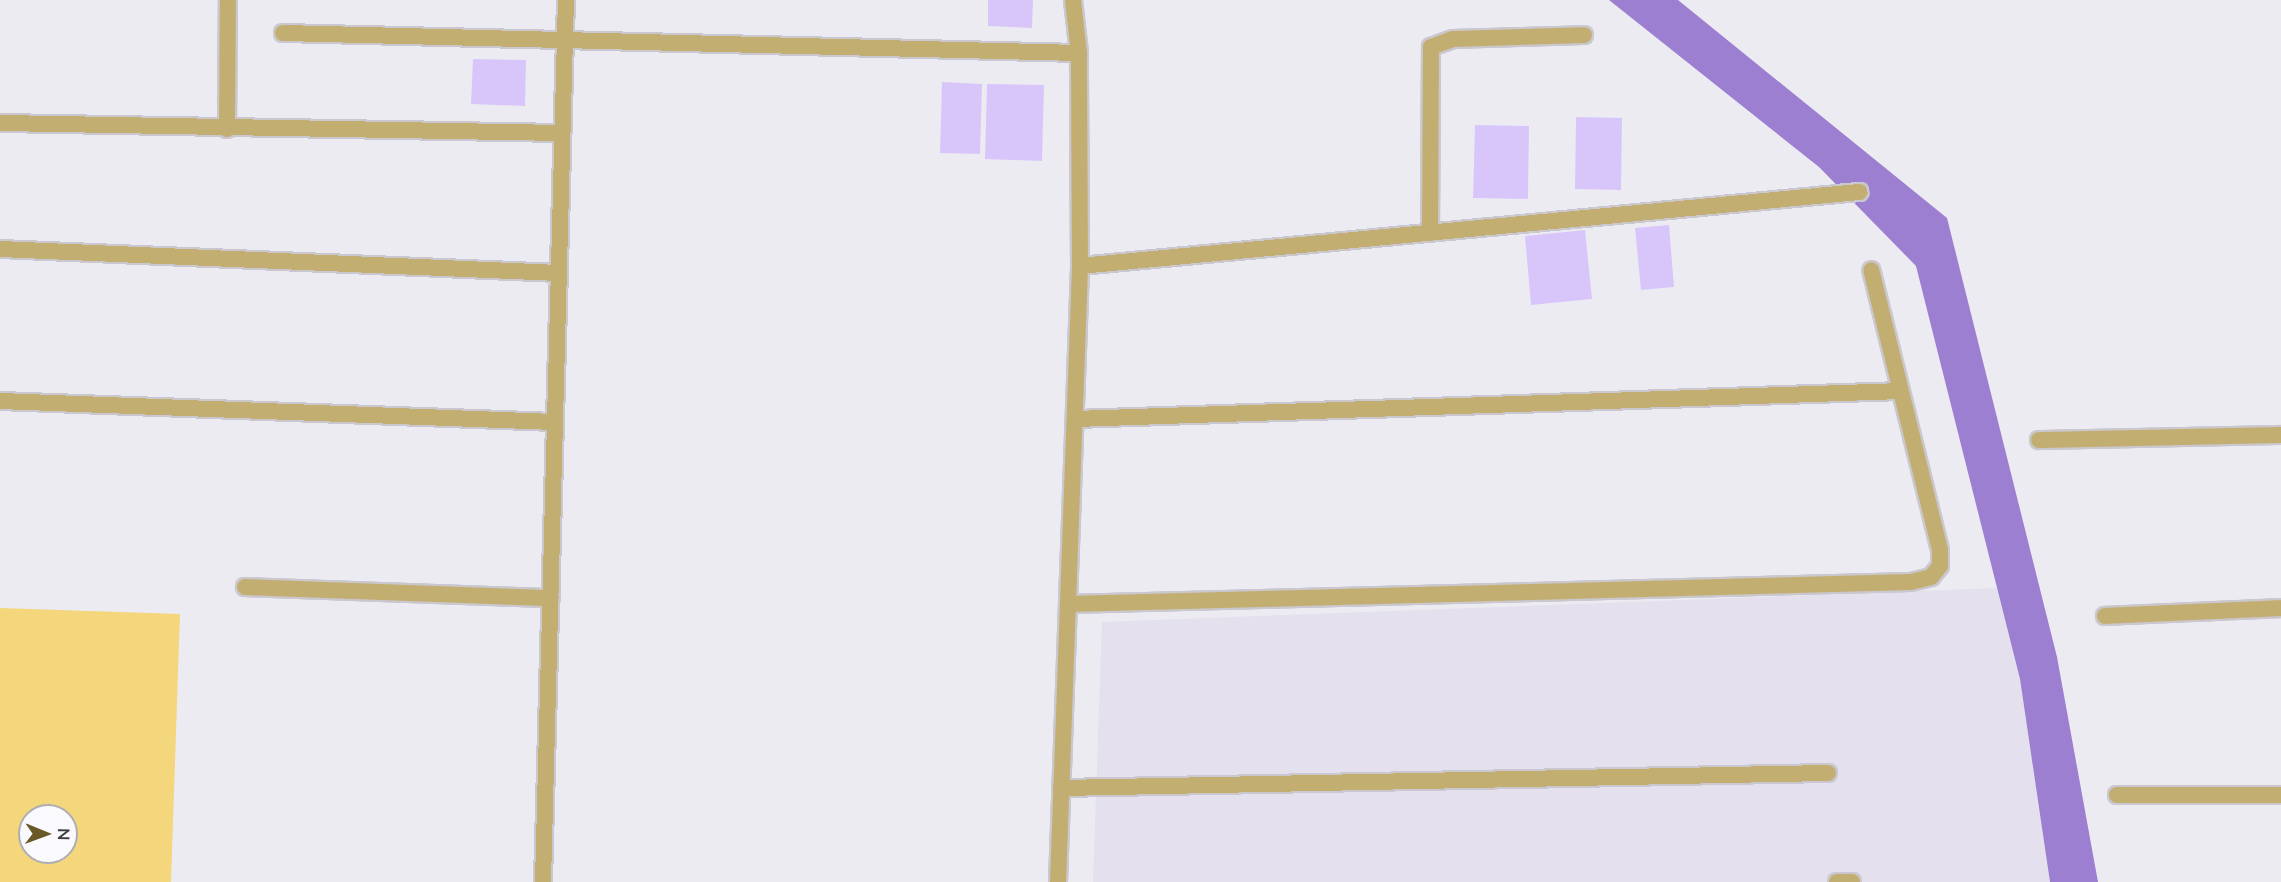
<!DOCTYPE html>
<style>
body{margin:0}
#map{position:relative;width:2281px;height:882px;overflow:hidden;background:#edebf2;font-family:Lato,sans-serif}
div>[style]{position:absolute}
[style*='--x']{left:calc(var(--x)*1px);top:calc(var(--y)*1px);width:calc(var(--w)*1px);rotate:calc(var(--a)*1deg)}
.built>*{inset:0;background:#e4e0ee}
.green>*{inset:0;background:#f4d67d}
.water>*{inset:0;background:#9d7fd2}
.building>*{inset:0;background:#d8c6fb}
.roads{filter:drop-shadow(2px 0 #cac8ce) drop-shadow(-2px 0 #cac8ce) drop-shadow(0 2px #cac8ce) drop-shadow(0 -2px #cac8ce)}
.service>*{height:16px;margin:-8px;padding:0 8px;transform-origin:8px;border-radius:8px;background:#c3ae72}
.minor>*{height:16px;margin:-8px;padding:0 8px;transform-origin:8px;border-radius:8px;background:#c3ae72}
span{translate:-50% -50%;white-space:nowrap;text-align:center;line-height:1.15;-webkit-text-stroke:6px #faf9fe;paint-order:stroke}
.north{position:absolute;left:18px;top:804px;width:60px;height:60px;box-sizing:border-box;background:#faf9fe;border:2px solid #aeadb1;border-radius:50%;rotate:91deg;font-size:16px;font-weight:700;line-height:24px;text-align:center;color:#3c3b3e}
.north::after{content:'';display:block;margin:auto;width:21px;height:27px;background:#6a5927;clip-path:polygon(50% 0,100% 100%,50% 72%,0 100%)}
</style>
<div id="map">
<div class="built">
<div style="clip-path:polygon(1997px 588px,2020px 679px,2050px 882px,1093px 882px,1102px 622px)"></div>
</div>
<div class="green">
<div style="clip-path:polygon(evenodd,0 608px,180px 614px,171px 882px,0 882px,0 608px,30px 816px,66px 816px,66px 852px,30px 852px,30px 816px)"></div>
</div>
<div class="water">
<div style="clip-path:polygon(1609px 0,1678px 0,1947px 218px,2057px 657px,2098px 882px,2050px 882px,2020px 679px,1916px 266px,1819px 167px)"></div>
</div>
<div class="building">
<div style="clip-path:polygon(988px 0,1033px 0,1032px 28px,988px 26px)"></div>
<div style="clip-path:polygon(473px 59px,526px 60px,525px 106px,471px 104px)"></div>
<div style="clip-path:polygon(942px 82px,982px 84px,980px 154px,940px 153px)"></div>
<div style="clip-path:polygon(987px 84px,1044px 85px,1042px 161px,985px 159px)"></div>
<div style="clip-path:polygon(1576px 117px,1622px 118px,1621px 190px,1575px 189px)"></div>
<div style="clip-path:polygon(1475px 125px,1529px 126px,1528px 199px,1473px 198px)"></div>
<div style="clip-path:polygon(1669px 225px,1674px 287px,1641px 290px,1635px 228px)"></div>
<div style="clip-path:polygon(1585px 230px,1592px 299px,1531px 305px,1525px 236px)"></div>
</div>
<div class="roads">
<div class="service">
<div style="--x:1430;--y:233;--w:186;--a:-89.7"></div>
<div style="--x:1431;--y:47;--w:23;--a:-20"></div>
<div style="--x:1453;--y:39;--w:131;--a:-1.7"></div>
<div style="--x:1080;--y:266;--w:783;--a:-5.43"></div>
</div>
<div class="minor">
<div style="--x:283;--y:33;--w:796;--a:1.44"></div>
<div style="--x:0;--y:123;--w:562;--a:1.02"></div>
<div style="--x:227;--y:129;--w:129;--a:-89.6"></div>
<div style="--x:0;--y:249;--w:559;--a:2.46"></div>
<div style="--x:0;--y:401;--w:555;--a:2.17"></div>
<div style="--x:1075;--y:419;--w:826;--a:-1.94"></div>
<div style="--x:2039;--y:440;--w:242;--a:-1.2"></div>
<div style="--x:245;--y:587;--w:306;--a:2.1"></div>
<div style="--x:1068;--y:604;--w:843;--a:-1.49"></div>
<div style="--x:1911;--y:582;--w:21;--a:-14"></div>
<div style="--x:1931;--y:577;--w:14;--a:-51"></div>
<div style="--x:1940;--y:566;--w:16;--a:-90"></div>
<div style="--x:1940;--y:550;--w:288;--a:-103.8"></div>
<div style="--x:2105;--y:616;--w:176;--a:-2.6"></div>
<div style="--x:1061;--y:788;--w:767;--a:-1.12"></div>
<div style="--x:2117;--y:795;--w:164;--a:0"></div>
<div style="--x:543;--y:882;--w:882;--a:-88.51"></div>
<div style="--x:1058;--y:882;--w:616;--a:-87.95"></div>
<div style="--x:1080;--y:266;--w:213;--a:-90.3"></div>
<div style="--x:1079;--y:53;--w:53;--a:-96.5"></div>
<div style="--x:1837;--y:882;--w:15;--a:0"></div>
</div>
</div>
<div class="north">N</div>
</div>
